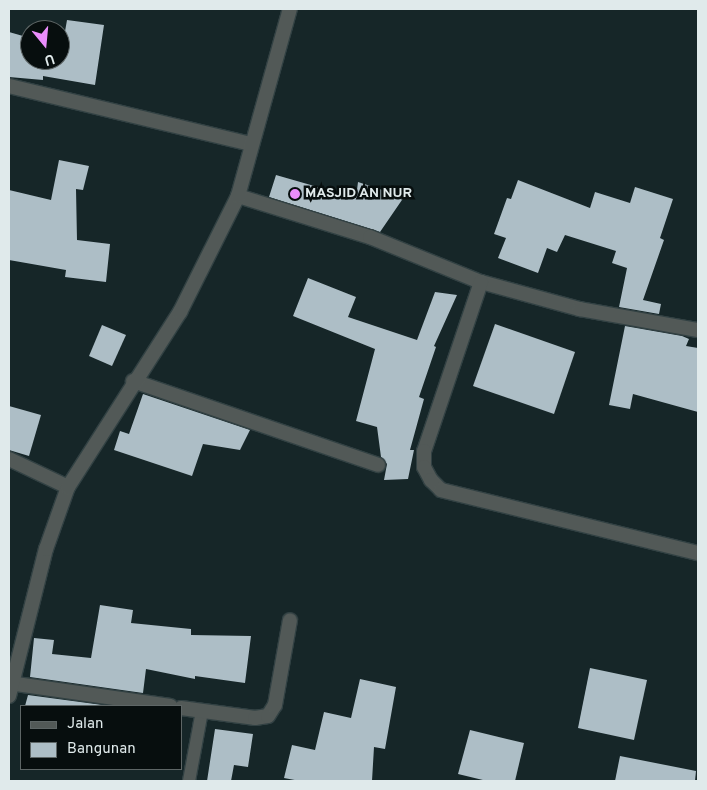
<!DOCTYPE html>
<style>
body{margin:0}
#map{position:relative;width:707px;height:790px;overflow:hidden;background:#162628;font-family:Overpass,sans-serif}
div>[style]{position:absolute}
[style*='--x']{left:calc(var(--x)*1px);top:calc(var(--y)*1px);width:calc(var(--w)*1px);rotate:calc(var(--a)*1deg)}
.building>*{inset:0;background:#adbec6}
.roads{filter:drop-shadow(1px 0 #324143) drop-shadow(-1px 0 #324143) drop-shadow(0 1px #324143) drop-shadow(0 -1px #324143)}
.service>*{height:12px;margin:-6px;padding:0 6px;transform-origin:6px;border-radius:6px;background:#525957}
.minor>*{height:14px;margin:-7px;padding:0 7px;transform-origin:7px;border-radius:7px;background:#525957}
.dots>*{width:14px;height:14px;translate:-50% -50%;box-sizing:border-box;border:2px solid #070e0e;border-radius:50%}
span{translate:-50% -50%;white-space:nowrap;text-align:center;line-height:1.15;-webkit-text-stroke:5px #070e0e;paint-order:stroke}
.poi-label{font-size:14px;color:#e0eaeb;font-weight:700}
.left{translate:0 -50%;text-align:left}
.frame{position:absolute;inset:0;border:10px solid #e0eaeb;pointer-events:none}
.legend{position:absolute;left:20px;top:705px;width:162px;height:65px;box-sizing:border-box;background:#070e0e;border:1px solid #5e6666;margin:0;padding:6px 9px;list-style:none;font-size:15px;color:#e0eaeb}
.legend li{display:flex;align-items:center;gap:10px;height:25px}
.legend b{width:25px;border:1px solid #5e6666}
.north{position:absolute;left:20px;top:20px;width:50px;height:50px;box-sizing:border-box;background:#070e0e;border:1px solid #5e6666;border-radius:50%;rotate:163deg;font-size:14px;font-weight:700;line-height:20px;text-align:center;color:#e0eaeb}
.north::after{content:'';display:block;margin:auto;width:18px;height:22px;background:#eb8dfc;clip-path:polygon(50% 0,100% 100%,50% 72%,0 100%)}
</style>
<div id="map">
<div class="building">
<div style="clip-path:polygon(67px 20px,104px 25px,95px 85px,43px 76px,43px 80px,9px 77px,9px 32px,30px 38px,30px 60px,60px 60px)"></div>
<div style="clip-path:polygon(59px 160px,89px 166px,83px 190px,76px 189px,77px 240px,110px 244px,106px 282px,65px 277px,66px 270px,9px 260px,9px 190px,51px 200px)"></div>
<div style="clip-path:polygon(276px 175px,356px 198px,358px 182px,404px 197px,380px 232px,269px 197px)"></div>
<div style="clip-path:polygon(518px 180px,590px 208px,595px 192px,630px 203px,635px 187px,673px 199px,660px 238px,664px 240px,643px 300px,661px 304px,659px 314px,619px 307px,627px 268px,612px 263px,616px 251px,565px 235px,557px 252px,547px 248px,538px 273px,498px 258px,506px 238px,494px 234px,507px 198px,511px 199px)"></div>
<div style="clip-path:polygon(308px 278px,356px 297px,348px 317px,417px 340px,435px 292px,457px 295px,434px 346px,436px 347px,419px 397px,424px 399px,410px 450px,414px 450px,408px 479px,384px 480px,387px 464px,381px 457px,377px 427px,356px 421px,375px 349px,293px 316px)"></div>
<div style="clip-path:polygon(495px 324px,575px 352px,554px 414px,473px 386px)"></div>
<div style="clip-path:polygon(102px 325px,126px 335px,112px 366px,89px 356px)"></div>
<div style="clip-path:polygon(625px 326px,682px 336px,689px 339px,686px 346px,698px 348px,698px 412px,633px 394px,630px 409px,609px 405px)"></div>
<div style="clip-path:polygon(143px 394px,250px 430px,240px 450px,203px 444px,192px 476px,114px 450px,120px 431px,129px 434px)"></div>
<div style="clip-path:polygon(9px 406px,41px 415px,29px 456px,9px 450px)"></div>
<div style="clip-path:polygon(100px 605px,133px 610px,131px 623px,191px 629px,191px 635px,251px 636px,245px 683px,195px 676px,195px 679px,146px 669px,143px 693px,30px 677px,34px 638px,54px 640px,52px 654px,91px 658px)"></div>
<div style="clip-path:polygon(590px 668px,647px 680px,634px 740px,578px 728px)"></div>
<div style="clip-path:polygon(360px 679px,396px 687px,385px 749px,374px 747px,372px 781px,300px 781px,284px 778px,292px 745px,315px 750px,324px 712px,351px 718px)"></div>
<div style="clip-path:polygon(28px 695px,110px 706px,25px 706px)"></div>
<div style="clip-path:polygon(215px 729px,253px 734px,248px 767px,234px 765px,231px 781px,207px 781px)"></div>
<div style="clip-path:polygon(470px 730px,524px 743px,515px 781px,487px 781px,458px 774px)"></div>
<div style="clip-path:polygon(620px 756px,696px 771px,695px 781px,615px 781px)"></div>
</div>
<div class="roads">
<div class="service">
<div style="--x:189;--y:781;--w:71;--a:-79.5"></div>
</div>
<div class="minor">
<div style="--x:9;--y:86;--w:248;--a:13.5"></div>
<div style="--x:238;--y:196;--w:138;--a:17.3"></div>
<div style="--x:370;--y:237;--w:120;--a:22.1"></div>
<div style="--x:481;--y:282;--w:103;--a:15.3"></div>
<div style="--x:580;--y:309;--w:120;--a:10.1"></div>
<div style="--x:481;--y:282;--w:178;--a:108.6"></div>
<div style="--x:424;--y:451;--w:16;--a:90"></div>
<div style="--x:424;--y:467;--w:15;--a:62"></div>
<div style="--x:431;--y:480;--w:14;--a:45"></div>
<div style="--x:441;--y:490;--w:265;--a:13.8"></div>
<div style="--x:133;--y:381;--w:259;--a:18.9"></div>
<div style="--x:9;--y:459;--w:65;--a:25.4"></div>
<div style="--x:9;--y:683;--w:163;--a:8.1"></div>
<div style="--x:9;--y:696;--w:152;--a:-75.9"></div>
<div style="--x:46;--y:549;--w:66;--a:-70.5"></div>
<div style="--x:68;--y:487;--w:208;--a:-57.4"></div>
<div style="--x:180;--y:312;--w:130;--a:-63.4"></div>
<div style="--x:238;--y:196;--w:194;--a:-74.5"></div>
<div style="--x:181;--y:708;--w:75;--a:7.7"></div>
<div style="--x:255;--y:718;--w:13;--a:-9"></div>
<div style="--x:268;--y:716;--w:13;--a:-58"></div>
<div style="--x:275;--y:705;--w:86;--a:-80"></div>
</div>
</div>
<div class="dots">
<div style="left:295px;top:194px;background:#eb8dfc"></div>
</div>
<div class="poi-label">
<span class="left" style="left:305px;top:194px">MASJID AN NUR</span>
</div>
<div class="frame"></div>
<ul class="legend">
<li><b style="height:6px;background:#525957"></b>Jalan</li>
<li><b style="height:14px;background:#adbec6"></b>Bangunan</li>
</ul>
<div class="north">U</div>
</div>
